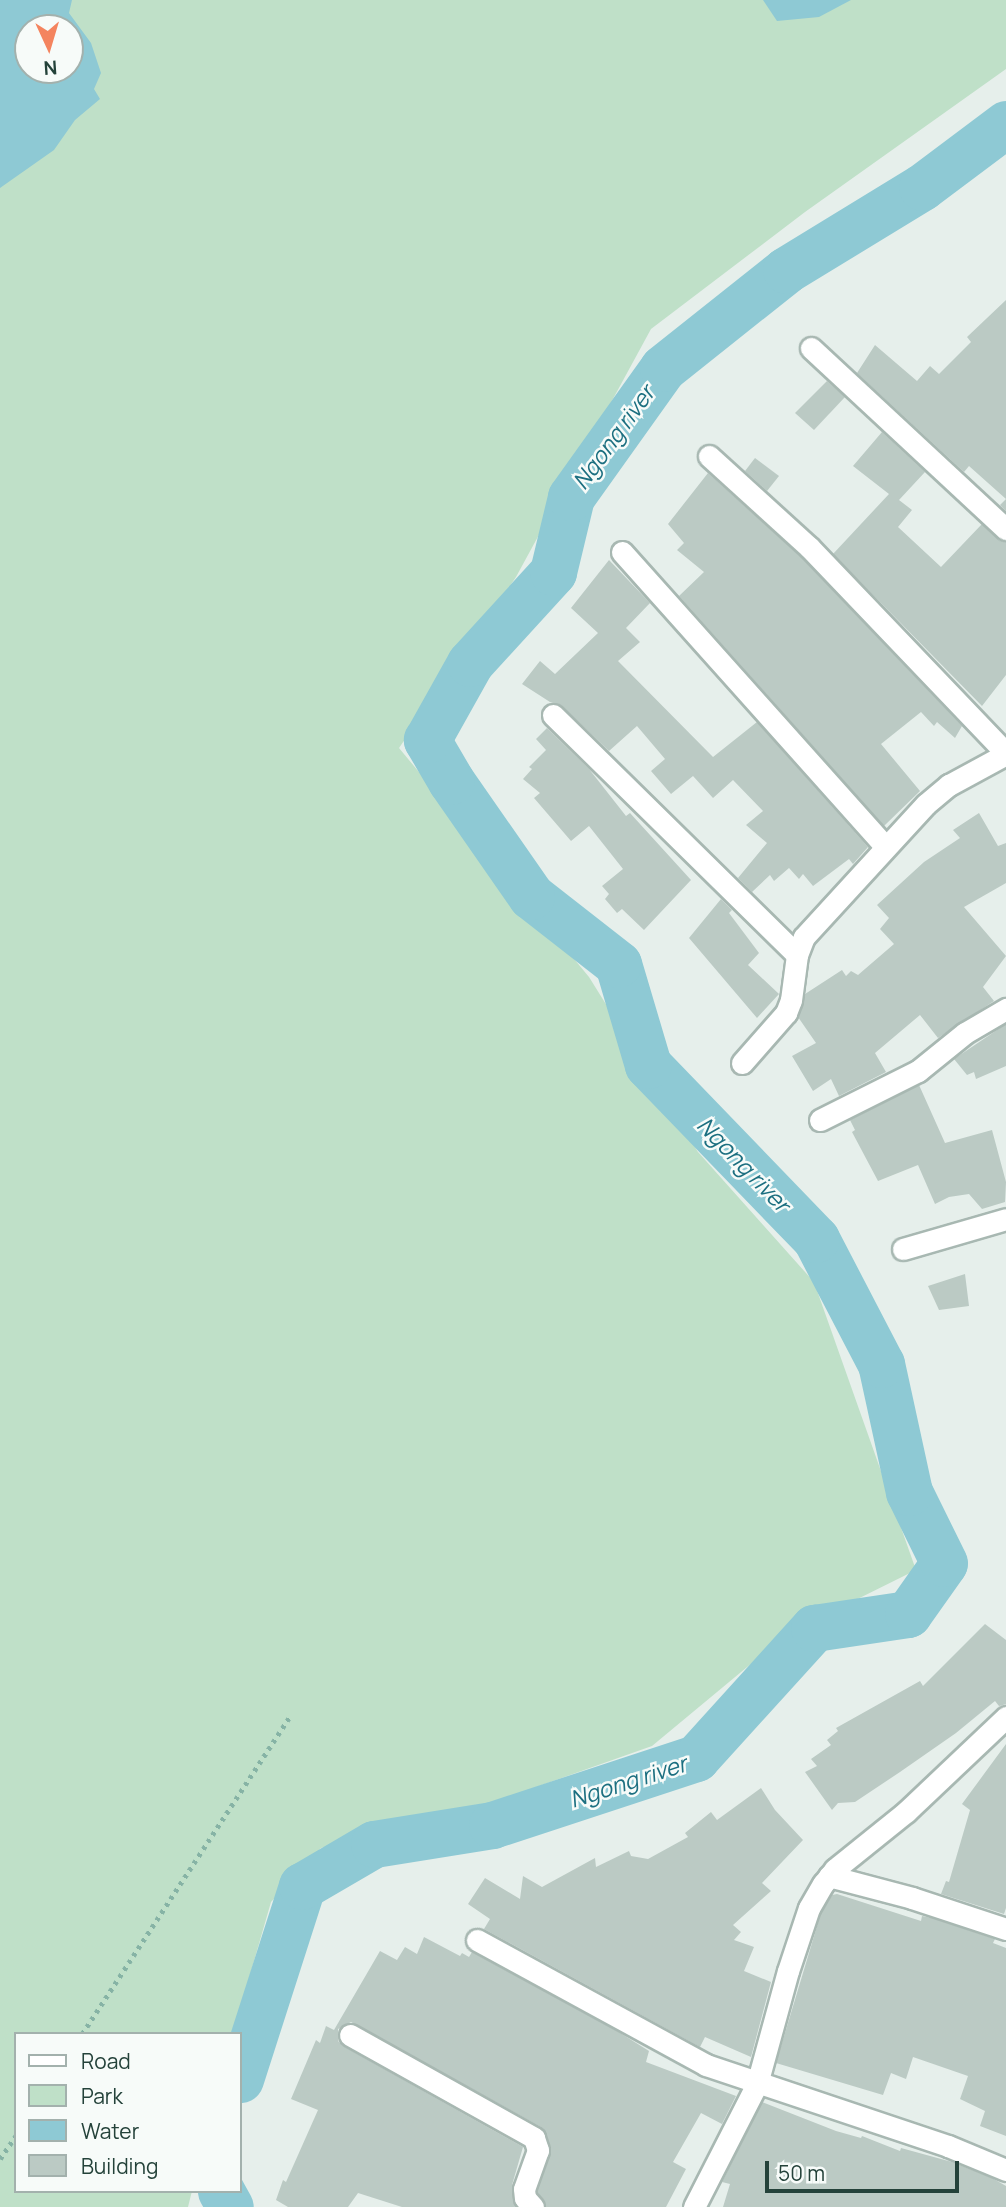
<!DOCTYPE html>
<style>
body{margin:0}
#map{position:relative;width:1006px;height:2207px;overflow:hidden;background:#e6efeb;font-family:Manrope,sans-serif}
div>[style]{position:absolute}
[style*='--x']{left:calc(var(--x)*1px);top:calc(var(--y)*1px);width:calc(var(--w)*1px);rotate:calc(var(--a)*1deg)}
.green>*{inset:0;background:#bfe0c8}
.water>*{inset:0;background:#8ec9d4}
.river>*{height:47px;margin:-23.5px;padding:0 23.5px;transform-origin:23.5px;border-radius:23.5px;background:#8ec9d4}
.building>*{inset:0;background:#bbcac4}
.path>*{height:4.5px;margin-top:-2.25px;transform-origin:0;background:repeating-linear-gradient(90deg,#86b3a5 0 3.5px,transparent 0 8.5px)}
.roads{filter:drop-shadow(2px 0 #a8b8b2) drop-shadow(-2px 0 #a8b8b2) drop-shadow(0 2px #a8b8b2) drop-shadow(0 -2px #a8b8b2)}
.minor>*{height:21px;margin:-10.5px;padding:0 10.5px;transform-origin:10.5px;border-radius:10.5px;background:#fff}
span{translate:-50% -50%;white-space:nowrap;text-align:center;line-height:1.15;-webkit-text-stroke:5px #f7fbf9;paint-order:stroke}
.water-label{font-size:23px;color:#1c6f80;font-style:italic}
.legend{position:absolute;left:14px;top:2032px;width:228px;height:161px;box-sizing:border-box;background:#f7fbf9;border:2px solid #a3b1ad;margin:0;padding:9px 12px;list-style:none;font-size:21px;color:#24423a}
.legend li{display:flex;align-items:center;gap:14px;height:35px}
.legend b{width:35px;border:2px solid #a3b1ad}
.north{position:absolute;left:14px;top:14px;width:70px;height:70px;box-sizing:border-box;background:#f7fbf9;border:2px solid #a3b1ad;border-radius:50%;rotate:176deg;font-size:19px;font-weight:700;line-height:28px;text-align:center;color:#24423a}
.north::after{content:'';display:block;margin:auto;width:24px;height:32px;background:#f4845f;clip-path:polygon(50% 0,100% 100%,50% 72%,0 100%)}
.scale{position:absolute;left:765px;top:2161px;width:194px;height:32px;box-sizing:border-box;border:4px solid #24423a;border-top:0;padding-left:9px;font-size:21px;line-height:24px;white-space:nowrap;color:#24423a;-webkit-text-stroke:5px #f7fbf9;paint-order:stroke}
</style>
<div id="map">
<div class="green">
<div style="clip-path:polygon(evenodd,0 0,1006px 0,1006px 69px,805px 212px,651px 329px,516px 577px,399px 748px,589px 977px,698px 1152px,814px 1282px,916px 1570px,787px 1634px,652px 1746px,491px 1803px,321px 1848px,271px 1902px,233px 2034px,16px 2034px,16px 2191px,192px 2191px,188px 2207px,0 2207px,0 0,28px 28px,70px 28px,70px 70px,28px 70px,28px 28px)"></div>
</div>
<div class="water">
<div style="clip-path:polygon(evenodd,0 0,72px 0,69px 13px,91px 43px,101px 73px,94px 89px,100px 99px,75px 120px,54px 150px,0 188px,0 0,28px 28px,70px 28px,70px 70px,28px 70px,28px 28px)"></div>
<div style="clip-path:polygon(763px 0,851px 0,819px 17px,777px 21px)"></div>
</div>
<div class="river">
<div style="--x:240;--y:2079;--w:203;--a:-72.2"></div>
<div style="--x:302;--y:1886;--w:83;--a:-30.3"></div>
<div style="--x:374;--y:1844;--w:120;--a:-9.1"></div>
<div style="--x:492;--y:1825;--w:215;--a:-18.2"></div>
<div style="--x:696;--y:1758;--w:176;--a:-47.8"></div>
<div style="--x:814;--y:1628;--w:95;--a:-8.5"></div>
<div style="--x:908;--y:1614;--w:62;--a:-54.8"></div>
<div style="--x:944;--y:1563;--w:79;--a:-116.2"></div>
<div style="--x:909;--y:1492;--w:131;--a:-102.3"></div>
<div style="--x:881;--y:1364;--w:141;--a:-117.5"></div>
<div style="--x:816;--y:1239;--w:242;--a:-134"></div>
<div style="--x:648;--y:1065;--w:105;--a:-106.5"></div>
<div style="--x:618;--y:964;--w:110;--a:-142"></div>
<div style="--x:531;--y:896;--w:140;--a:-124.8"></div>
<div style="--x:451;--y:781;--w:48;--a:-120.3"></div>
<div style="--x:427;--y:740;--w:88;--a:-60.8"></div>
<div style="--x:470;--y:663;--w:123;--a:-47.6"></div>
<div style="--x:553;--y:572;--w:77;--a:-76.5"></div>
<div style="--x:571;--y:497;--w:158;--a:-54.5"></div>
<div style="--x:663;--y:368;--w:157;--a:-38.5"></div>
<div style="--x:786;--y:270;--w:159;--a:-31.4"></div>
<div style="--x:922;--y:187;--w:105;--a:-36.9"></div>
<div style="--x:221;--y:2191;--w:18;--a:61"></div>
</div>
<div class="building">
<div style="clip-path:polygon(1006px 300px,1006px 511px,1000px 505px,1006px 499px,969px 466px,964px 472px,857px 373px,875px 345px,917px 381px,930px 366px,939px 374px,971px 342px,967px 337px)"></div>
<div style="clip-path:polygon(827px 381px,845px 397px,814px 430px,795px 413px)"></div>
<div style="clip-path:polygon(882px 432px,925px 472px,899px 500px,912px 510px,898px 527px,941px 567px,982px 524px,998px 539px,1006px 542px,1006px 675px,982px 706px,833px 554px,889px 494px,853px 466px)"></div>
<div style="clip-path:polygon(755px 458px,779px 476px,767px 491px,745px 471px)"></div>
<div style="clip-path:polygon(708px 473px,800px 556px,962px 726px,955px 738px,937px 722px,934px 726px,921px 712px,881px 744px,920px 791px,884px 826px,679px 596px,704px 572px,677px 550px,684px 543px,668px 524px)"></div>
<div style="clip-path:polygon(609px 560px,650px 603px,626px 628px,640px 642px,618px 661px,713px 757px,757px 722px,868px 847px,853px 864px,849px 859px,813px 886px,803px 874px,799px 879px,789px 868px,774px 881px,770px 875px,752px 892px,738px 878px,767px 843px,746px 825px,763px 811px,733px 780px,713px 798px,693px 776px,671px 794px,651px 771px,665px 759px,637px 726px,609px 751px,562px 706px,550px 702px,522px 684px,540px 661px,555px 674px,598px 633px,571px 608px)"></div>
<div style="clip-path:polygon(547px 728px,589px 769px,626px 816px,630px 813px,691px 880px,644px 930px,622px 909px,617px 913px,605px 899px,609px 894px,602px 886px,623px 869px,589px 826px,571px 841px,534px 798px,540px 793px,523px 779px,532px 769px,529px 767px,546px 750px,536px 739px)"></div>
<div style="clip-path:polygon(979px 813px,998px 846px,1006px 843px,1006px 883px,964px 907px,1006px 956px,983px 987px,994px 1001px,938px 1038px,920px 1015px,875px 1053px,886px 1072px,839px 1096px,831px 1079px,813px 1091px,792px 1056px,816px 1043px,798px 1017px,805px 994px,842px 970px,846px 976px,851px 971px,858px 975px,894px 944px,880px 929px,889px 918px,877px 905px,924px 862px,960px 838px,953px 830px)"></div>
<div style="clip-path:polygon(721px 899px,732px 910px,729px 913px,759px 953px,748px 965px,779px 994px,757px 1018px,689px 938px)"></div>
<div style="clip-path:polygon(1006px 1024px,1006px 1066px,976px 1079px,974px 1072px,967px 1075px,954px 1059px)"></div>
<div style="clip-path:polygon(919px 1085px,945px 1143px,992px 1130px,1006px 1182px,1005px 1202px,982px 1209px,969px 1194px,949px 1197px,935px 1204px,918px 1165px,878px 1181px,852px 1132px,855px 1130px,850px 1120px)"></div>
<div style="clip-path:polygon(965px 1274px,969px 1306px,939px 1310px,928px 1286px)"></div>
<div style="clip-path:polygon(985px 1624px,1006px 1640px,1006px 1704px,999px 1706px,995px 1701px,956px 1733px,900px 1772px,855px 1802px,838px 1803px,832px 1810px,805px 1772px,817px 1766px,811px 1759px,831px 1745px,827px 1740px,838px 1731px,836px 1728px,920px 1681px,923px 1686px)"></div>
<div style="clip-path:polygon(1006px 1744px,1006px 1908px,1004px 1914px,941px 1894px,946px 1881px,949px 1882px,970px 1810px,962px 1804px)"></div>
<div style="clip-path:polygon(761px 1788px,775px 1810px,803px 1840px,762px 1883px,771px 1891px,733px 1925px,741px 1932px,734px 1940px,754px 1947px,744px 1971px,771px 1982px,751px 2057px,705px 2037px,700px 2047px,484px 1929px,490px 1919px,468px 1904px,485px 1878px,520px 1899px,523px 1876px,542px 1887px,595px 1858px,596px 1867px,629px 1851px,631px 1856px,648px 1859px,688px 1837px,685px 1833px,711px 1812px,717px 1820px)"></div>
<div style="clip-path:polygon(837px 1894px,921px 1921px,922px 1916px,932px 1918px,995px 1939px,993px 1943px,1006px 1948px,1006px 2136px,980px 2126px,985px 2111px,960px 2099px,968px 2076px,913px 2057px,906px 2079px,891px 2073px,883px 2095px,776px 2063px,821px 1913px,832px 1895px)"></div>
<div style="clip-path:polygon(424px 1937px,460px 1956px,462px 1953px,469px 1957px,472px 1952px,617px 2031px,649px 2051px,646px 2062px,736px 2096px,722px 2124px,701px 2113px,673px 2162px,686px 2169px,666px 2207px,546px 2207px,537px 2191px,551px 2147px,541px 2127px,351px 2022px,338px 2029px,338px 2041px,343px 2046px,523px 2147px,512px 2185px,515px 2207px,402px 2207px,358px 2193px,348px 2207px,288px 2207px,276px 2200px,283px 2180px,286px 2182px,318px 2110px,291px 2099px,316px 2040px,320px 2043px,326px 2026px,334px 2030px,380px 1951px,397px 1960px,405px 1947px,417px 1954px)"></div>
<div style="clip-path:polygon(762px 2102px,836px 2131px,861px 2138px,862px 2136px,900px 2151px,901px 2148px,952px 2162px,992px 2178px,1006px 2186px,1006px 2207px,723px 2207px,730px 2184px,722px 2182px)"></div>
</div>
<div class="path">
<div style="--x:82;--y:2034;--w:381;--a:-56.8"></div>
<div style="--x:0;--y:2159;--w:29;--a:-56"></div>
</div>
<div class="roads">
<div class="minor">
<div style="--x:811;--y:348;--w:266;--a:42.9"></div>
<div style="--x:709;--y:456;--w:135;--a:42.3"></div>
<div style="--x:809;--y:547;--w:285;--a:46.3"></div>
<div style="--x:622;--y:552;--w:394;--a:48.2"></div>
<div style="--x:553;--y:715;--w:342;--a:44.5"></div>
<div style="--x:742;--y:1063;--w:67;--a:-48.7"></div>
<div style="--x:786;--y:1013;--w:14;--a:-69"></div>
<div style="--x:791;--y:1000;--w:45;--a:-82.4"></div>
<div style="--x:797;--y:955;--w:19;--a:-69"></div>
<div style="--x:804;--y:937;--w:180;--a:-47.5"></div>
<div style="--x:926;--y:804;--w:30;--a:-40"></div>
<div style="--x:949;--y:785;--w:65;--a:-28.5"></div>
<div style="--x:820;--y:1120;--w:110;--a:-26.6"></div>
<div style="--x:918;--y:1071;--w:60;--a:-39"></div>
<div style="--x:965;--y:1033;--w:48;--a:-30.3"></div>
<div style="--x:903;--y:1249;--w:107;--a:-16.2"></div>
<div style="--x:829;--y:1876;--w:86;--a:14.8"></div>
<div style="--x:912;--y:1898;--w:99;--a:18.3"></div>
<div style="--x:477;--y:1940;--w:261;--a:28.6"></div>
<div style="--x:706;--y:2065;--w:255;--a:18.5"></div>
<div style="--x:948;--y:2146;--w:63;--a:22.5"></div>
<div style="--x:350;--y:2035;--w:211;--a:29.2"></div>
<div style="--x:534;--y:2138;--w:13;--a:72"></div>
<div style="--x:538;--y:2150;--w:41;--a:109.7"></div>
<div style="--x:524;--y:2189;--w:9;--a:84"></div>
<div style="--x:525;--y:2198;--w:12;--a:48"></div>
<div style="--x:694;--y:2207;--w:138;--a:-62.9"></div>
<div style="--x:757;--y:2084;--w:117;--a:-74.7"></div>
<div style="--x:788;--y:1971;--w:66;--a:-71.6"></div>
<div style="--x:809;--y:1908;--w:28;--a:-60"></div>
<div style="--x:823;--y:1884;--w:19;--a:-51"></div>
<div style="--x:835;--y:1869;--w:91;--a:-38.8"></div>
<div style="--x:906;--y:1812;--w:138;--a:-43.5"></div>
</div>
</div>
<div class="water-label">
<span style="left:613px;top:437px;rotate:-54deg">Ngong river</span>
<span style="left:744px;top:1164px;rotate:46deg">Ngong river</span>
<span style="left:628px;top:1781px;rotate:-18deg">Ngong river</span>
</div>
<ul class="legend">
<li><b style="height:9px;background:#fff"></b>Road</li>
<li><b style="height:19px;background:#bfe0c8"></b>Park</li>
<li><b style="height:19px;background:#8ec9d4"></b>Water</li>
<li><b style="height:19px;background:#bbcac4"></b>Building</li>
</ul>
<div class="north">N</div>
<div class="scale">50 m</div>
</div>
